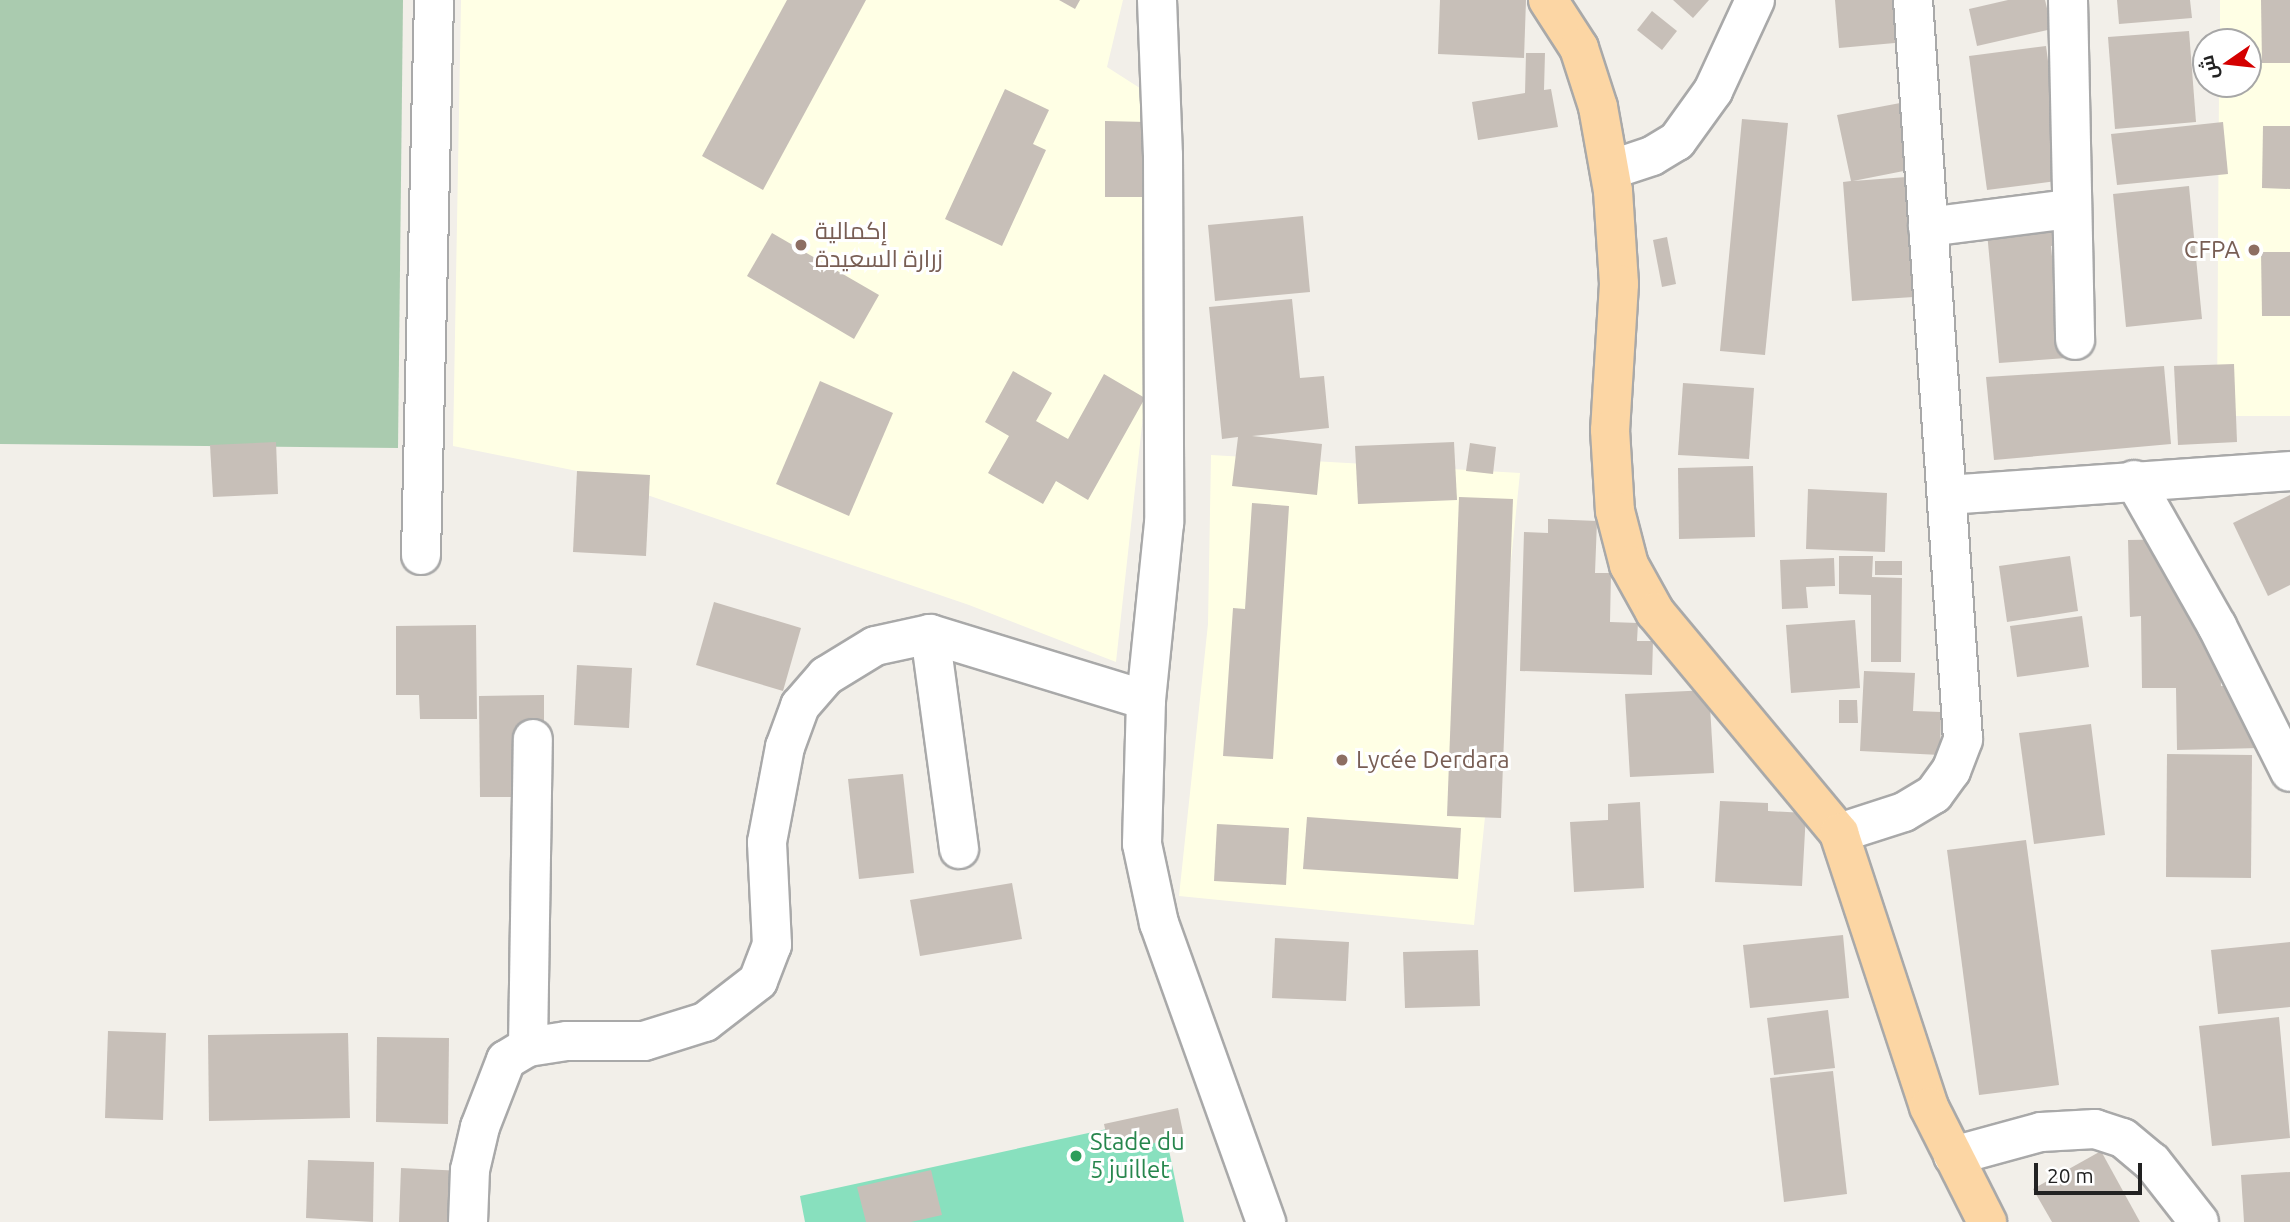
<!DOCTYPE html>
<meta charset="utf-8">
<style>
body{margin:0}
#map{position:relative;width:2290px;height:1222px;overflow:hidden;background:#f2efe9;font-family:Ubuntu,Cairo,sans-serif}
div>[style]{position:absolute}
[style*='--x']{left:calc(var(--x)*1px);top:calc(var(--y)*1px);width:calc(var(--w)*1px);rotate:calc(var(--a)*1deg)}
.education>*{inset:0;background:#ffffe5}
.cemetery>*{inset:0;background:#aacbaf}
.pitch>*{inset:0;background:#88e0be}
.building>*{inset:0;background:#c7bfb8}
.roads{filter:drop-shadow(2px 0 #a9a9a9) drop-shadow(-2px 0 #a9a9a9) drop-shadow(0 2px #a9a9a9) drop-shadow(0 -2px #a9a9a9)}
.minor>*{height:38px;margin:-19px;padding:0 19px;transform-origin:19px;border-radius:19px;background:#fff}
.major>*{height:38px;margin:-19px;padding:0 19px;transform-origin:19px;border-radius:19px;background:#fcd6a4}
.dots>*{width:19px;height:19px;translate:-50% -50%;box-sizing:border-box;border:4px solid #fff;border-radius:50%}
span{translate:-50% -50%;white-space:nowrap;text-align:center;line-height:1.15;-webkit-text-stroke:6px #fff;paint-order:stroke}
.education-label{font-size:24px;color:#785e54}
.left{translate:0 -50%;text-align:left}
.right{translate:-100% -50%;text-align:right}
.leisure-label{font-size:24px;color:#27864d}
.north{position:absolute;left:2192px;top:28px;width:70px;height:70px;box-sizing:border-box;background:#fff;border:2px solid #a7a7a7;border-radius:50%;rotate:256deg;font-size:19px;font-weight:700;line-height:28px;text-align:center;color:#222}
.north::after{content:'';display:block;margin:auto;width:24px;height:32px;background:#d40000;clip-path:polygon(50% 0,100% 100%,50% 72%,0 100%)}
.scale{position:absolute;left:2034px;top:1163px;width:108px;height:32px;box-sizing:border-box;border:4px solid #222;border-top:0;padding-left:9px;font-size:21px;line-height:24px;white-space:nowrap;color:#222;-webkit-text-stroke:5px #fff;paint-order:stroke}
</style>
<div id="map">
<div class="education">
<div style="clip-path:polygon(461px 0,1123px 0,1107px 67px,1146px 92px,1145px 398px,1116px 662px,969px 605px,577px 471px,453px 446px)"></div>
<div style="clip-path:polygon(2220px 0,2290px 0,2290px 416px,2217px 416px,2219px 84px,2248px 84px,2248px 42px,2220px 42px)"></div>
<div style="clip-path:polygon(1211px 455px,1520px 473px,1474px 925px,1179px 896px,1208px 624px)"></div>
</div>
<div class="cemetery">
<div style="clip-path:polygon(0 0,403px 0,398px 448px,0 444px)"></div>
</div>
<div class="pitch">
<div style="clip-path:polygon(1162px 1117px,1184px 1222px,805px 1222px,800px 1196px)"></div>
</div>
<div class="building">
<div style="clip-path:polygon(787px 0,866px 0,763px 190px,702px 156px)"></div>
<div style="clip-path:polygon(1059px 0,1080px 0,1075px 9px)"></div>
<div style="clip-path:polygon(1440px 0,1526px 0,1524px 58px,1438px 54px)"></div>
<div style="clip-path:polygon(1673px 0,1709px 0,1693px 18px)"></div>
<div style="clip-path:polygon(1835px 0,1903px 0,1906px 42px,1839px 48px)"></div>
<div style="clip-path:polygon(2008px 0,2045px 0,2052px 29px,1977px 46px,1969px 9px)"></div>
<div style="clip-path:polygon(2117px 0,2190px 0,2192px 18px,2119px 24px)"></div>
<div style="clip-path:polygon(2261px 0,2290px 0,2290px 63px,2262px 63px)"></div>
<div style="clip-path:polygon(1652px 11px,1677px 31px,1662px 50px,1637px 30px)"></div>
<div style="clip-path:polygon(2189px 31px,2196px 122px,2115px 129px,2108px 37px)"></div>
<div style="clip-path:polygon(2046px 46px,2064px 180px,1987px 190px,1969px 56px)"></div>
<div style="clip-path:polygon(1526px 53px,1545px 53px,1544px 90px,1551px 89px,1558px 127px,1478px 140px,1472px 102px,1525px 93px)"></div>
<div style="clip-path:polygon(1005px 89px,1049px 110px,1033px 144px,1046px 150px,1002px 246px,945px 219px)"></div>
<div style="clip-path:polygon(1916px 100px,1929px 166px,1853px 181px,1920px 176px,1929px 296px,1852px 301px,1843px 182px,1851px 181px,1837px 115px)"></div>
<div style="clip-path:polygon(1742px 119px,1788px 123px,1765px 355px,1720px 351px)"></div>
<div style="clip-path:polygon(1105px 121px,1146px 122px,1145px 197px,1105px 197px)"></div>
<div style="clip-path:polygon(2223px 122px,2228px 174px,2117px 185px,2111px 134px)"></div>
<div style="clip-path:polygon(2263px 126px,2290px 126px,2290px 189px,2262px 188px)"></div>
<div style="clip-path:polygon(2189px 186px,2202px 319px,2126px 327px,2113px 194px)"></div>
<div style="clip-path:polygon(1303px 216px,1310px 292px,1215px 301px,1208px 225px)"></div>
<div style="clip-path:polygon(2074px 225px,2075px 244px,2051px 246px,2054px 277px,2073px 276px,2080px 357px,1999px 363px,1987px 232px)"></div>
<div style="clip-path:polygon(772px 233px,879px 295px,854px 339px,747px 276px)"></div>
<div style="clip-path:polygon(1667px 237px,1676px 284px,1662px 287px,1653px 240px)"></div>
<div style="clip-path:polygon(2261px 252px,2290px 252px,2290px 316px,2262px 316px)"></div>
<div style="clip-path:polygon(1292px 299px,1300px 378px,1324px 376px,1329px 428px,1252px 436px,1322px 444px,1317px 495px,1232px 486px,1238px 437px,1222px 439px,1209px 307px)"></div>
<div style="clip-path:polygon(2234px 364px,2237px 442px,2178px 445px,2174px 366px)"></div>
<div style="clip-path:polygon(2164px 366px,2171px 444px,1994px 460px,1986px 377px)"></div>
<div style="clip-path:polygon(1013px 371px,1052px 393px,1036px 421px,1068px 439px,1104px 374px,1145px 398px,1088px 500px,1056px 481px,1043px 504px,988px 473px,1009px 436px,985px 422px)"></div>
<div style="clip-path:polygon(820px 381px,893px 413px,849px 516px,776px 484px)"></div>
<div style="clip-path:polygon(1683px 383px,1754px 388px,1749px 459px,1678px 455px)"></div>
<div style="clip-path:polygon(276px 442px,278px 494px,213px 497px,210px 445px)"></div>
<div style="clip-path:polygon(1454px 442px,1457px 500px,1358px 504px,1355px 446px)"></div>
<div style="clip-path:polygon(1470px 443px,1496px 447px,1493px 474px,1466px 471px)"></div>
<div style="clip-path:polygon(1753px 466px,1755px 537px,1679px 539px,1678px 468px)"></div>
<div style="clip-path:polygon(577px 471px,650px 475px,646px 556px,573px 552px)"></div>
<div style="clip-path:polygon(1808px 489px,1887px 493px,1885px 552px,1806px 549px)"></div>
<div style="clip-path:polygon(2290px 495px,2290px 585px,2268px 596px,2233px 523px)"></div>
<div style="clip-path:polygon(1459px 497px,1513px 499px,1501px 818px,1447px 816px)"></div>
<div style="clip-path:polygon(1252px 503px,1289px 506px,1273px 759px,1223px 756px,1233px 608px,1245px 609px)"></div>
<div style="clip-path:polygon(1548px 519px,1597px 521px,1595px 573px,1611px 573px,1610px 622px,1638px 623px,1637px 641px,1653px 641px,1652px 675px,1520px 671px,1524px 532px,1548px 533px)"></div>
<div style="clip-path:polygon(2185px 539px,2187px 617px,2219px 616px,2221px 686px,2258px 685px,2260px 748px,2177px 750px,2176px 688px,2142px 688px,2141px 616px,2130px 617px,2128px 540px)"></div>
<div style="clip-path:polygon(1839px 556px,1873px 556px,1872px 577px,1902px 578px,1901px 662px,1871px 662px,1871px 595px,1839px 594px)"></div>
<div style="clip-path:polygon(2070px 556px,2078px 611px,2007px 622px,1999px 566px)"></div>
<div style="clip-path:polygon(1834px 558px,1835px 586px,1806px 587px,1808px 608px,1782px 609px,1780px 560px)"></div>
<div style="clip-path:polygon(1875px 561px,1902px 561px,1902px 575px,1875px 575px)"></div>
<div style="clip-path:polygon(714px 602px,801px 628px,783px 691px,696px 665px)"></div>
<div style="clip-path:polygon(2082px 616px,2089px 667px,2017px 677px,2010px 626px)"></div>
<div style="clip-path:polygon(1855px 620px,1860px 688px,1791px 693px,1786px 625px)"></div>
<div style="clip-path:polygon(476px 625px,477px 719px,420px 719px,419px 695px,396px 695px,396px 626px)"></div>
<div style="clip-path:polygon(577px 665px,632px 668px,629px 728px,574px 725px)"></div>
<div style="clip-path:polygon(1864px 671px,1915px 673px,1913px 711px,1941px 712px,1940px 755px,1860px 751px)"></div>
<div style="clip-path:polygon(1709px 690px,1714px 773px,1630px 777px,1625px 694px)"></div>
<div style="clip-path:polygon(544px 695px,544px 797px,480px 797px,479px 696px)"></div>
<div style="clip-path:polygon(1839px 700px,1857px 700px,1858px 723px,1839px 723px)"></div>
<div style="clip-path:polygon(2091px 724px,2105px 835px,2034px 844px,2019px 733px)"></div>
<div style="clip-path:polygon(2167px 754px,2252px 755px,2251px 878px,2166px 877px)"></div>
<div style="clip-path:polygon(903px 774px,914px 873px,859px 879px,848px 779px)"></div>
<div style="clip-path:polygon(1720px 801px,1768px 803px,1768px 811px,1806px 813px,1802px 886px,1715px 882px)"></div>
<div style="clip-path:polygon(1640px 802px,1644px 888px,1574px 892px,1570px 822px,1608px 820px,1608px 804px)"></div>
<div style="clip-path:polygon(1307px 817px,1461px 828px,1458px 879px,1303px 869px)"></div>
<div style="clip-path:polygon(1217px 824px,1289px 828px,1286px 885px,1214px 881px)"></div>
<div style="clip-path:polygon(2026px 840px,2059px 1085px,1979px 1095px,1947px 850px)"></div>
<div style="clip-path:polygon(1012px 883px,1022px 939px,920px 956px,910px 900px)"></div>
<div style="clip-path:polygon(1843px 935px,1849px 998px,1750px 1008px,1743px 945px)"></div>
<div style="clip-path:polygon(1275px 938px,1349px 942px,1346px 1001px,1272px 998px)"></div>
<div style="clip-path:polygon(2290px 942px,2290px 1007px,2218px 1014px,2211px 950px)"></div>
<div style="clip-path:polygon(1478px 950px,1480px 1006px,1405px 1008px,1403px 952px)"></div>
<div style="clip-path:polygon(1828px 1010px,1835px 1068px,1774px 1075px,1767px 1018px)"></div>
<div style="clip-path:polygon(2279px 1017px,2290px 1138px,2212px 1146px,2199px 1026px)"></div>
<div style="clip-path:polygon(108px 1031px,166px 1033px,163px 1120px,105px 1118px)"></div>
<div style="clip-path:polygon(348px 1033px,350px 1118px,209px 1121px,208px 1035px)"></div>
<div style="clip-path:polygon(377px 1037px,449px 1038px,448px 1124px,376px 1122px)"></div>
<div style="clip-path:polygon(1833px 1071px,1847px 1194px,1784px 1202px,1770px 1078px)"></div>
<div style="clip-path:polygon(1178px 1108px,1184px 1137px,1110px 1152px,1104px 1124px)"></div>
<div style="clip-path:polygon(2101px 1151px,2140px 1222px,2052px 1222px,2033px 1189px)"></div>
<div style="clip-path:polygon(308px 1160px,374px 1162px,373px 1222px,306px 1218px)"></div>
<div style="clip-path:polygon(401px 1168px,463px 1171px,461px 1222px,399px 1222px)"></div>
<div style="clip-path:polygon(931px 1170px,942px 1215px,911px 1222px,866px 1222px,857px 1187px)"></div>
<div style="clip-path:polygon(2290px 1172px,2290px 1222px,2244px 1222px,2241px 1175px)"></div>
</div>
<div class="roads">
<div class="minor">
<div style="--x:1157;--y:0;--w:155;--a:87.8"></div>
<div style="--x:1163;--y:155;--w:368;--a:89.8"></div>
<div style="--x:1164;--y:523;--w:178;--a:95.8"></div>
<div style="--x:1146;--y:700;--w:144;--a:91.6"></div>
<div style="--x:1142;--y:844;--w:81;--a:77.9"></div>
<div style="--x:1159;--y:923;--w:318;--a:70.3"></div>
<div style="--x:2068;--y:0;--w:340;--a:88.8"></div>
<div style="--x:1610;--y:170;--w:44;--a:-18.4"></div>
<div style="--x:1652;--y:156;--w:29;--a:-31"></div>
<div style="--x:1677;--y:141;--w:62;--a:-54.2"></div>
<div style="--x:1713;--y:91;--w:100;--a:-65.2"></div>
<div style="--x:1928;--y:227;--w:142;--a:-7.3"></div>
<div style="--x:2134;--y:480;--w:168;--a:60.4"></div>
<div style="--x:2217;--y:626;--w:163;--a:63.4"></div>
<div style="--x:1948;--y:495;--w:343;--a:-4"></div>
<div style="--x:421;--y:555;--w:555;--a:-88.66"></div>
<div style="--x:930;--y:634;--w:217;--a:82.3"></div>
<div style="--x:1839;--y:833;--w:68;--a:-17.9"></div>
<div style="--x:1904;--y:812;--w:35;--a:-31"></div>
<div style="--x:1934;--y:794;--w:29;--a:-54"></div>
<div style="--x:1951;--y:771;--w:34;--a:-69"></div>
<div style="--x:1963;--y:739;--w:741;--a:-93.87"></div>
<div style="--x:528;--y:1047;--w:308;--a:-89.1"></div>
<div style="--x:1953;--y:1156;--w:91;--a:-15.3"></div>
<div style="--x:2041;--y:1132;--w:54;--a:-3.2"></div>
<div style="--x:2095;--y:1129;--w:29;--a:18"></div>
<div style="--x:2123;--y:1138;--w:38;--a:40"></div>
<div style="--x:2152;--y:1162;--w:76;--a:51.9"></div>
<div style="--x:468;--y:1222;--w:52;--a:-87.8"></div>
<div style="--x:470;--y:1170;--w:44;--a:-76.9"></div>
<div style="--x:480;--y:1127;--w:72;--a:-68.8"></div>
<div style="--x:506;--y:1060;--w:26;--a:-31"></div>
<div style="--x:528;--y:1047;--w:39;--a:-9"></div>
<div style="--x:567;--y:1041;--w:77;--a:0"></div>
<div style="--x:644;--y:1041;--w:64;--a:-17.3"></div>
<div style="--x:705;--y:1022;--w:67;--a:-37.7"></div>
<div style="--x:758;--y:981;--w:39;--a:-69"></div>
<div style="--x:772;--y:945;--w:103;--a:-92.8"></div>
<div style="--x:767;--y:842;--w:97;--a:-79.3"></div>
<div style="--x:785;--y:747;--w:44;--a:-69.9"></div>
<div style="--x:800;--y:706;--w:40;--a:-49"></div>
<div style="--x:826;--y:676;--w:57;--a:-31.5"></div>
<div style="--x:875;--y:646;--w:56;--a:-12.3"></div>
<div style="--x:930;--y:634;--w:226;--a:17"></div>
</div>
<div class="major">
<div style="--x:1548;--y:0;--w:57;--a:57.1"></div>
<div style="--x:1579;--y:48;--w:62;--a:72.1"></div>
<div style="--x:1598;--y:107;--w:85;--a:79.9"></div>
<div style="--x:1613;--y:191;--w:93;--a:86.3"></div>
<div style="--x:1619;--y:284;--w:146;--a:93.5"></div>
<div style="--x:1610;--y:430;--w:81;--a:86.5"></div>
<div style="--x:1615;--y:511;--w:56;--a:75.5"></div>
<div style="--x:1629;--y:565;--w:54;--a:61"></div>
<div style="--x:1655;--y:612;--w:288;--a:50.2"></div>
<div style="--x:1839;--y:833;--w:288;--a:71.8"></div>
<div style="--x:1929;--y:1107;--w:129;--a:63.2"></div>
</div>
</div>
<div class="dots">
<div style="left:801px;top:245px;background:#8d6e63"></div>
<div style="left:2254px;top:250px;background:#8d6e63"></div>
<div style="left:1342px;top:760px;background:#8d6e63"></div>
<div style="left:1076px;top:1156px;background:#2e9e5b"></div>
</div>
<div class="education-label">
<span class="left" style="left:815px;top:245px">إكمالية<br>زرارة السعيدة</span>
<span class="right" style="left:2240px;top:250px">CFPA</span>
<span class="left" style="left:1356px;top:760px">Lycée Derdara</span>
</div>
<div class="leisure-label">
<span class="left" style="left:1090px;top:1156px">Stade du<br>5 juillet</span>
</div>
<div class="north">ش</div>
<div class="scale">20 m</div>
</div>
